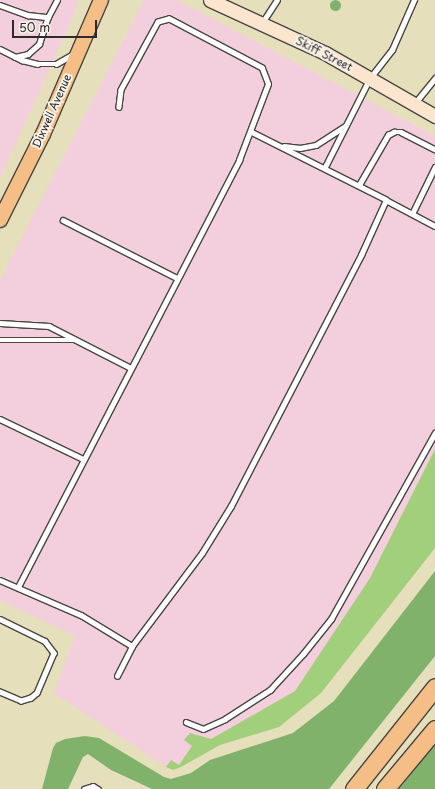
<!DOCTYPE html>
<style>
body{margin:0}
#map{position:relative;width:435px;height:789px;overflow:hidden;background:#e6dfbb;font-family:"Playpen Sans",sans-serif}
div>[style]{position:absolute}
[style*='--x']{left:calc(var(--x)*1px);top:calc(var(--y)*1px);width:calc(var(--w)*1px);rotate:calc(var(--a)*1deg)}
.built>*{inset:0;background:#f3cfde}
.green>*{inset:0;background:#a2cf7c}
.forest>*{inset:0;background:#81b26c}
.round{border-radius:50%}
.roads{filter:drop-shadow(1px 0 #474641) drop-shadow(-1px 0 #474641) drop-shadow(0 1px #474641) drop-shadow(0 -1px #474641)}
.lane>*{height:4.5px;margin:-2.25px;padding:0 2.25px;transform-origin:2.25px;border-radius:2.25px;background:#fff}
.secondary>*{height:13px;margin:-6.5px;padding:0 6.5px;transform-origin:6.5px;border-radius:6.5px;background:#fbe5cf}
.primary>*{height:14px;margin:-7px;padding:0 7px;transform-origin:7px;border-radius:7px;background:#f6be87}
.highway>*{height:17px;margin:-8.5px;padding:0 8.5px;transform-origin:8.5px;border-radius:8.5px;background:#f6be87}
span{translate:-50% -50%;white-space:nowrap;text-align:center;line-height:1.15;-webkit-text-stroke:4px #f7f3e8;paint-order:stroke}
.street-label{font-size:11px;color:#2b2b2b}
.scale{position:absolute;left:12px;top:20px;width:85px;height:18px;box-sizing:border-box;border:2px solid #2b2b2b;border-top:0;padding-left:5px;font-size:12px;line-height:14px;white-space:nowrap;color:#2b2b2b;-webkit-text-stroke:3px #f7f3e8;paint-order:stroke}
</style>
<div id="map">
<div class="built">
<div style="clip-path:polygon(0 0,78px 0,75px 12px,0 178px)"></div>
<div style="clip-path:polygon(144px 0,177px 0,435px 136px,435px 449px,370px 578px,295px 691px,211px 739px,187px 763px,166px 767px,54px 693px,75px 636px,0 600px,0 280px)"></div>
</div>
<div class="green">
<div style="clip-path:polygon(435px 449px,435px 548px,321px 693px,279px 727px,220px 745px,181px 767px,173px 770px,166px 767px,171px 760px,179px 765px,192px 746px,184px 740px,190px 733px,211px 739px,295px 691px,370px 578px)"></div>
</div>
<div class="forest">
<div class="round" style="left:329.5px;top:-0.5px;width:11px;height:11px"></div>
<div style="clip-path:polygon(435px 571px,435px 656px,329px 789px,152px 789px,111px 770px,88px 754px,83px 757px,68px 789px,42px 789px,53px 748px,56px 743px,65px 739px,85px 736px,99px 738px,164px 777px,171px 779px,191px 773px,210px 760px,293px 733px,334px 701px)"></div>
<div style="clip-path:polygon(435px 744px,435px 789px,399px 789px)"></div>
</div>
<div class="roads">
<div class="lane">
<div style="--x:0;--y:5;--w:30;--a:20"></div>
<div style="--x:28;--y:15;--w:20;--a:6"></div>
<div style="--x:48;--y:17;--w:19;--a:-62"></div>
<div style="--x:262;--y:23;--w:27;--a:-57"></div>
<div style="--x:0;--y:49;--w:25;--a:27"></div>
<div style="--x:22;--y:60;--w:16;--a:14"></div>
<div style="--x:38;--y:64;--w:18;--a:0"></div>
<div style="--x:56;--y:64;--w:20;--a:-30"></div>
<div style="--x:15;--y:57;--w:13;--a:-13"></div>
<div style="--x:28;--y:54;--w:15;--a:-42"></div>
<div style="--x:39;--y:44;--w:28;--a:-72"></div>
<div style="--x:415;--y:103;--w:32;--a:-51"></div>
<div style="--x:284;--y:146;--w:16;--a:7"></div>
<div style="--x:300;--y:148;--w:16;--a:-11"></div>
<div style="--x:316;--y:145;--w:35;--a:-33"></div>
<div style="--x:325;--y:167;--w:100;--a:-63.2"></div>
<div style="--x:370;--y:78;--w:36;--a:-52"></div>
<div style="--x:392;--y:50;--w:55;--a:-66.3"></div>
<div style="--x:359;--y:185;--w:58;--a:-59.9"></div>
<div style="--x:388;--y:135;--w:7;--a:-27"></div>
<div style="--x:394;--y:132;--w:7;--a:0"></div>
<div style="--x:401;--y:132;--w:38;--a:27"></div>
<div style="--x:386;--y:200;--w:55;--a:28"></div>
<div style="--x:412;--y:214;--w:52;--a:-63.9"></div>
<div style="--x:63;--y:220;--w:128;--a:27"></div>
<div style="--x:0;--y:323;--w:49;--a:3.5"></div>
<div style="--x:49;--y:326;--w:90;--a:27.1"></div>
<div style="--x:0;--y:340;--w:76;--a:0"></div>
<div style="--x:0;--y:419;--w:92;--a:25.7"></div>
<div style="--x:0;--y:580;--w:88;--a:23.4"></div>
<div style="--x:81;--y:615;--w:60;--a:31.3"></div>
<div style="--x:132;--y:646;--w:116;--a:-53"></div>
<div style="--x:202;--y:553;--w:55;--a:-58.3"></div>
<div style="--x:231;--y:506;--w:283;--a:-62.6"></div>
<div style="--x:361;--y:255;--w:60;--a:-65.6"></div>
<div style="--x:386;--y:200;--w:151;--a:-153.3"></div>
<div style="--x:18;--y:587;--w:481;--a:-62.6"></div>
<div style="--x:239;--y:160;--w:81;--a:-69.1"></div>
<div style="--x:268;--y:84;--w:17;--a:-111"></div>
<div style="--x:262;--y:68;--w:105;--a:-152.2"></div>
<div style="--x:169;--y:19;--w:11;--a:165"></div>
<div style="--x:158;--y:22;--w:77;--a:118.6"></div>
<div style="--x:121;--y:90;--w:17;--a:97"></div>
<div style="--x:0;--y:619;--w:50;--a:26.1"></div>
<div style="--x:45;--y:641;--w:15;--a:53"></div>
<div style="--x:54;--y:653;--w:43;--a:113"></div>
<div style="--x:37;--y:693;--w:8;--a:140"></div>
<div style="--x:31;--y:698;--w:10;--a:163"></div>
<div style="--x:21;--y:701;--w:23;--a:-157"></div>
<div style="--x:117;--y:676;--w:34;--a:-63"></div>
<div style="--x:186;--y:722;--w:18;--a:22"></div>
<div style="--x:203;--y:729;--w:24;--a:-24"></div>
<div style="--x:225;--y:719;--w:54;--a:-32.8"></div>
<div style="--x:270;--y:690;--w:49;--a:-47.5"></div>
<div style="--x:303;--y:654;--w:45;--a:-51.3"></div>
<div style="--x:331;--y:619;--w:213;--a:-60.8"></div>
<div style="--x:84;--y:789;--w:9;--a:-18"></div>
<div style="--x:93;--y:786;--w:6;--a:31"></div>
</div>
<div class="secondary">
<div style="--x:210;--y:0;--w:127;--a:24.7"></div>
<div style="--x:325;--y:53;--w:127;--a:29.8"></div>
</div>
<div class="primary">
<div style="--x:0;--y:220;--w:96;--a:-63.4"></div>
<div style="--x:43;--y:134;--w:146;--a:-66.6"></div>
</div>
<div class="highway">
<div style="--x:354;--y:789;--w:130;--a:-51.5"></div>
<div style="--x:385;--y:789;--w:78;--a:-50.2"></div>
</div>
</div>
<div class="street-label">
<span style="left:324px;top:54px;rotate:27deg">Skiff Street</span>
<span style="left:52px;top:111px;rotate:-66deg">Dixwell Avenue</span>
</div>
<div class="scale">50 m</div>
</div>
